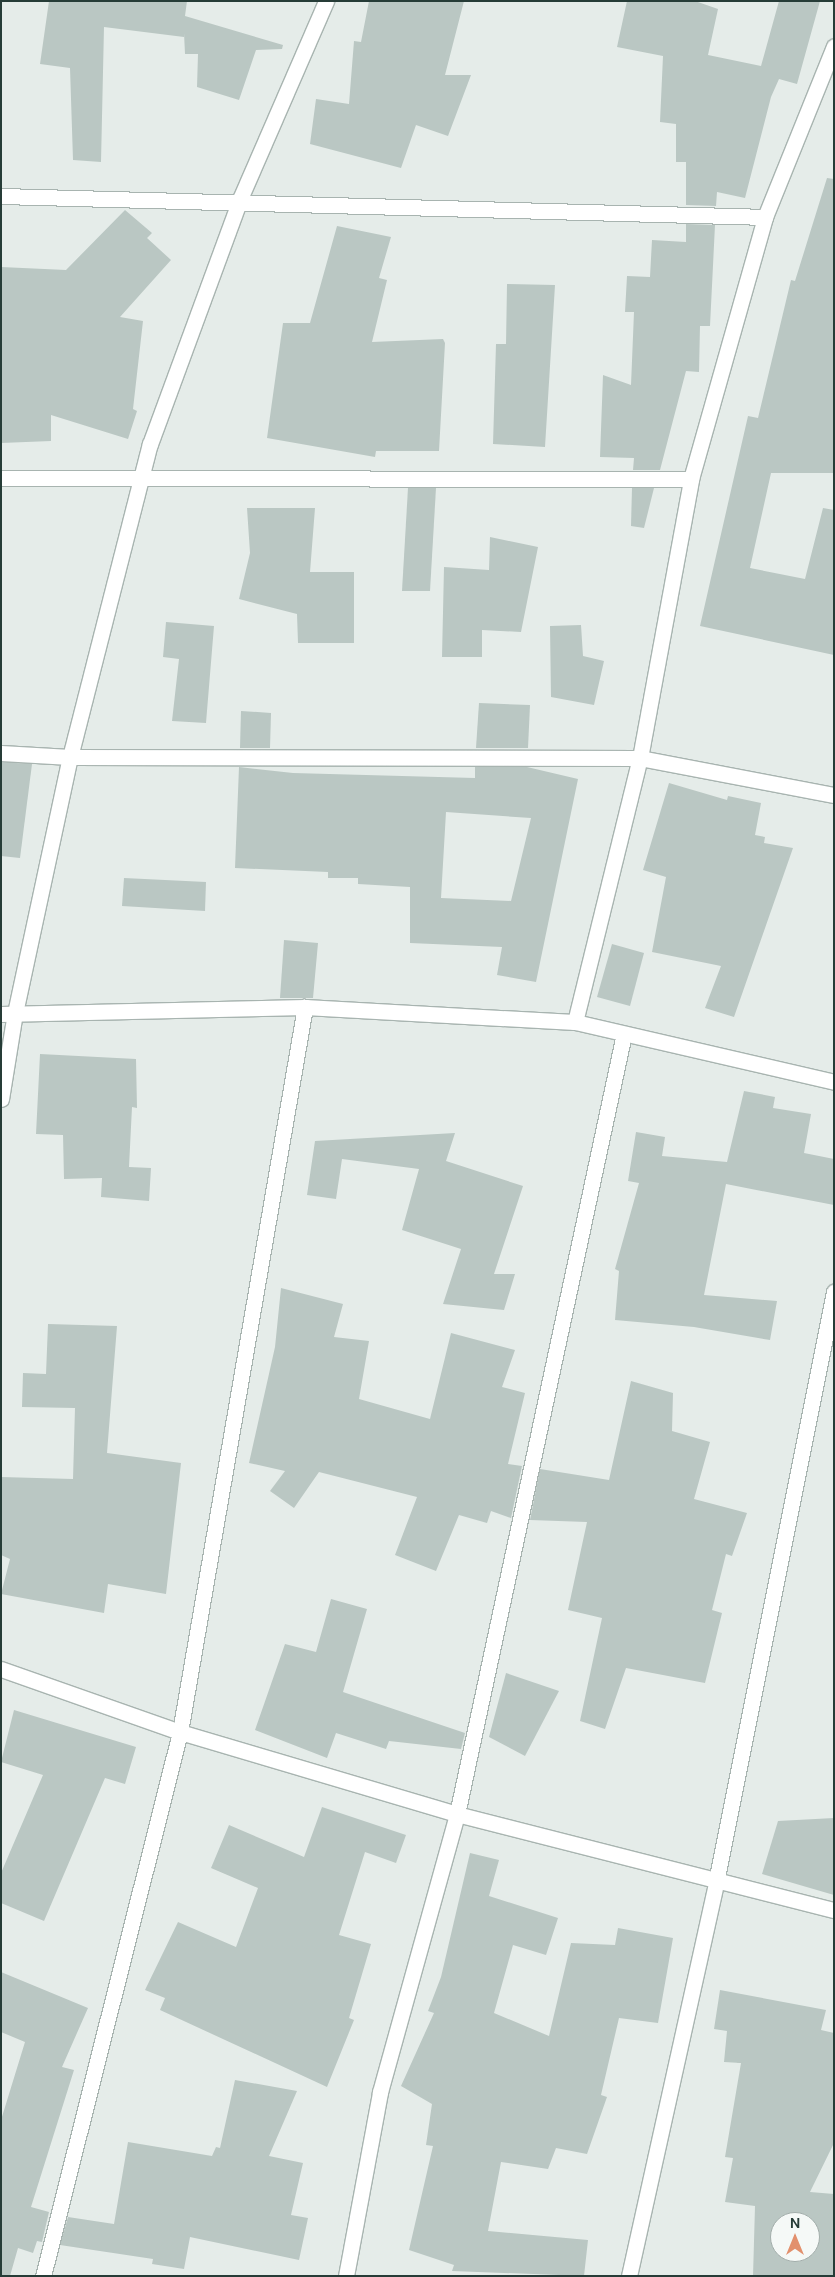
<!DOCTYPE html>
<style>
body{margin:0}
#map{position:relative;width:835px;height:2277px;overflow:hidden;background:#e5ece9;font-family:"DM Sans",sans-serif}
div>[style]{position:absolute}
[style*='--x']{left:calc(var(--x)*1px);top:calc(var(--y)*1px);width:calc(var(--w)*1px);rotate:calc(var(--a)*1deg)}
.building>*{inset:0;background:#bac7c3}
.roads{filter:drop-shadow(1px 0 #a8b4b0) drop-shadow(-1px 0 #a8b4b0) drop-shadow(0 1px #a8b4b0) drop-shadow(0 -1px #a8b4b0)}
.minor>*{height:15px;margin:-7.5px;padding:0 7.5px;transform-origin:7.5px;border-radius:7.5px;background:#fff}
span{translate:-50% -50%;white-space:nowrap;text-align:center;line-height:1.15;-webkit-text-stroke:5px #f5f9f7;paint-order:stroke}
.frame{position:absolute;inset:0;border:2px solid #263c37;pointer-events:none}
.north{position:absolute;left:770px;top:2212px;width:50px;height:50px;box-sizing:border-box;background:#f5f9f7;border:1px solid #a2adaa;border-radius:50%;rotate:0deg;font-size:14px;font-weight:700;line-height:20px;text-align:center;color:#263c37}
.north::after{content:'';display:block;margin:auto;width:18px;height:22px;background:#e2906d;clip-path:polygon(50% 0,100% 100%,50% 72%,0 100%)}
</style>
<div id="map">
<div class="building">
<div style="clip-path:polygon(49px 1px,187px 1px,185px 16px,283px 45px,282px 49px,256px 50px,239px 100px,197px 87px,198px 54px,185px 54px,184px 33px,184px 37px,104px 27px,101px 162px,73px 160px,70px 68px,40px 64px)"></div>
<div style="clip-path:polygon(369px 1px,464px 1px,445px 75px,471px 75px,448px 136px,416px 125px,401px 168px,310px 144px,316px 99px,349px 104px,354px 41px,361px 42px)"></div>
<div style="clip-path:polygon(627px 1px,695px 1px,718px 9px,708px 55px,761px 66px,779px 1px,820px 1px,797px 84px,779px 79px,771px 97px,745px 198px,717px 192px,716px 206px,686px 205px,686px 162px,676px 162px,676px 124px,660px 122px,663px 56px,617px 47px)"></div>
<div style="clip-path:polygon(827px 178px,834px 179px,834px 473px,771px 473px,750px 568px,805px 579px,823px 508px,834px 510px,834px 655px,700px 626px,748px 416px,758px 418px,791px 280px,795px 281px)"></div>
<div style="clip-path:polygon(125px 210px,152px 233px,147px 238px,171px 260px,120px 317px,143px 321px,133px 409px,137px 411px,128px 439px,51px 415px,51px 441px,1px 443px,1px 267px,66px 270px)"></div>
<div style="clip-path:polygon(686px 224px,715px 225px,710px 326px,700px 326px,699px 372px,686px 371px,660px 470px,633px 470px,634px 458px,600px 457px,603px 375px,631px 385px,634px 312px,625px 312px,627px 276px,650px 277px,652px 240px,686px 242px)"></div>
<div style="clip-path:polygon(337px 226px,391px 237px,379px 278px,387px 280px,372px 342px,443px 339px,445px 343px,439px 451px,376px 451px,375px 457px,267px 438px,283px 323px,310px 323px)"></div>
<div style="clip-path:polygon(507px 284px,555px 285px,545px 447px,493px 444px,496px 344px,506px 344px)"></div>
<div style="clip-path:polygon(408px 488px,436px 488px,430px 591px,402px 591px)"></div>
<div style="clip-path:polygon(632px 488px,654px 488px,644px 528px,631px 526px)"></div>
<div style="clip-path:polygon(247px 508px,315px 508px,310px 572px,354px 572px,354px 643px,298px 643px,297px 614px,239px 599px,250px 553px)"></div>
<div style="clip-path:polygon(490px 537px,538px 547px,521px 632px,482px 630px,482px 657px,442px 657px,444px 567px,489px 570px)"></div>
<div style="clip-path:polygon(166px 622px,214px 626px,206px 723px,172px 721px,179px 659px,163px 657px)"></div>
<div style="clip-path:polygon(581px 625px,583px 656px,604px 661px,594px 705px,551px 697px,550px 626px)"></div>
<div style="clip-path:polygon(479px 703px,530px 705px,528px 748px,476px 748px)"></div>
<div style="clip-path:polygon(241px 711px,271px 713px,270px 748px,240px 748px)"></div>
<div style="clip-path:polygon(1px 762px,32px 764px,20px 858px,1px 856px)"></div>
<div style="clip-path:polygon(evenodd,239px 767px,293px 773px,475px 778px,475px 767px,527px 767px,578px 779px,536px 982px,497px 975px,502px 947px,410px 943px,410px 887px,358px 884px,358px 878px,328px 878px,328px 872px,235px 868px,239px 767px,446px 812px,531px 818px,511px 901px,441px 898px,446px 812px)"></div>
<div style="clip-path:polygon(669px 783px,727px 800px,728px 796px,761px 803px,755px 835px,765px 837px,764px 843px,793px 848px,734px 1017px,705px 1008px,721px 966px,652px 952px,666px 877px,643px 870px)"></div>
<div style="clip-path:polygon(124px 878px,206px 882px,205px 911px,122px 906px)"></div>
<div style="clip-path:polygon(284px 940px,318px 943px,313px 998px,280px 998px)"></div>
<div style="clip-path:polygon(612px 944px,644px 953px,630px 1006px,597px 997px)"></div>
<div style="clip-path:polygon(40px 1054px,136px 1059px,137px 1108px,132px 1107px,129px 1167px,151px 1168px,149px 1201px,101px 1197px,102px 1178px,64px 1179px,63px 1135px,36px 1134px)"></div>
<div style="clip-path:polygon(744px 1091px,775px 1097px,773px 1108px,811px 1114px,804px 1153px,834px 1159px,834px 1205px,726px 1184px,704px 1295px,777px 1301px,770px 1340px,694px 1327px,615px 1320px,619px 1271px,615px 1269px,639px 1183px,628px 1181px,636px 1132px,665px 1137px,662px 1156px,727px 1162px)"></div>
<div style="clip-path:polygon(455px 1133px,446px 1161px,523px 1186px,494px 1274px,515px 1274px,504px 1310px,443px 1304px,461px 1249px,402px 1230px,419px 1169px,342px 1159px,336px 1199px,307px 1195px,315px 1141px)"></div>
<div style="clip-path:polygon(281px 1288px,343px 1304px,334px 1337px,369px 1341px,359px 1399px,430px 1419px,451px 1333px,515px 1350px,502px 1387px,525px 1393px,508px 1464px,522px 1466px,511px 1518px,491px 1511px,487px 1523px,459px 1515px,436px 1571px,395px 1555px,417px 1497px,319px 1472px,294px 1508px,270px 1491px,285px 1471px,249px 1463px,275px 1347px)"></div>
<div style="clip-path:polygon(48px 1324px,117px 1326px,107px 1453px,181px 1463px,166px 1594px,108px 1584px,104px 1613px,1px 1594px,10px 1559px,1px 1555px,1px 1477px,73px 1479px,75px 1408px,22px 1407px,23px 1373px,46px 1374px)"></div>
<div style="clip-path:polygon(631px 1381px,673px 1393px,672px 1431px,710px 1442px,694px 1499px,747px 1513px,732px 1556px,726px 1554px,712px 1610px,722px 1613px,705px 1683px,626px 1668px,605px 1729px,580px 1721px,602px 1618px,568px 1610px,587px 1522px,530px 1520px,540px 1469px,609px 1480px)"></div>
<div style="clip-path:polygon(331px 1599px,367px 1609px,343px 1692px,465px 1733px,461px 1749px,389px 1741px,386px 1749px,336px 1733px,327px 1758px,255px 1730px,285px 1644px,316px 1652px)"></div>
<div style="clip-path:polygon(506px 1673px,559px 1691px,525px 1756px,489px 1737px)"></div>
<div style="clip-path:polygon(14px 1710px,136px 1747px,125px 1784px,105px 1778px,44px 1921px,1px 1903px,1px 1873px,43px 1775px,1px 1762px)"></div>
<div style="clip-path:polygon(322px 1807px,406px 1835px,396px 1863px,365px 1852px,339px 1935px,371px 1944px,349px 2018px,354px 2020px,327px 2087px,160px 2010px,165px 1998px,145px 1990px,178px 1922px,236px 1947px,258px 1888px,211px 1868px,229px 1825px,304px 1857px)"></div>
<div style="clip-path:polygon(834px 1818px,834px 1895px,762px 1874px,778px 1821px)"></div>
<div style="clip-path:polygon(470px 1853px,499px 1860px,489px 1896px,558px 1918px,546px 1955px,513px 1945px,494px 2013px,549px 2036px,571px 1943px,615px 1945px,618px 1928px,673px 1938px,658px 2023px,619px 2018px,601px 2095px,607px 2097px,587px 2154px,556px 2148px,548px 2169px,501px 2162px,488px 2231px,588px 2240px,584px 2276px,452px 2271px,454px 2265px,409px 2250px,433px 2146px,426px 2145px,432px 2104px,401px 2086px,434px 2013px,428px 2011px,441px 1977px)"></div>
<div style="clip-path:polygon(1px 1972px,88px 2008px,62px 2067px,74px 2070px,31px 2207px,49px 2212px,42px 2242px,37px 2241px,33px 2253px,18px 2248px,10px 2276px,1px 2276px,1px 2120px,25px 2042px,1px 2032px)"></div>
<div style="clip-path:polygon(evenodd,720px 1990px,826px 2010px,821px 2030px,834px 2033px,834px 2143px,810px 2192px,834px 2194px,834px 2276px,753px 2276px,755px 2206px,725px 2202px,733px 2158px,725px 2157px,741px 2063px,724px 2062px,727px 2031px,714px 2029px,720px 1990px,780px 2222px,810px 2222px,810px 2252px,780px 2252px,780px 2222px)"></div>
<div style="clip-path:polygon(235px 2080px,297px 2091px,269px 2156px,303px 2163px,291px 2215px,308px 2218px,299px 2260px,190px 2237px,184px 2269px,152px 2264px,153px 2259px,60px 2245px,68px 2217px,114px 2224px,128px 2142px,212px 2156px,216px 2147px,220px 2148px)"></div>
</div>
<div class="roads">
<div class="minor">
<div style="--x:1;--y:196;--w:764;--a:1.57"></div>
<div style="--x:1;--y:478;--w:690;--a:0.08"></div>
<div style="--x:1;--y:753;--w:69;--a:3.3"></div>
<div style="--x:70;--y:757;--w:570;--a:0.1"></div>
<div style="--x:640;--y:758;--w:197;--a:10.8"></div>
<div style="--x:1;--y:1014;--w:304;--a:-1.3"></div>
<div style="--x:305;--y:1007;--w:270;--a:3.2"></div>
<div style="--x:575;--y:1022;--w:266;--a:13"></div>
<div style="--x:575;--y:1022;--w:272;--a:-76.2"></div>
<div style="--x:640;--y:758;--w:284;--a:-79.6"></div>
<div style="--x:691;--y:479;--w:272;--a:-74.2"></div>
<div style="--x:765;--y:217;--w:184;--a:-68"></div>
<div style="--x:1;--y:1099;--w:87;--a:-80.8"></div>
<div style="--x:15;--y:1013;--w:262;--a:-77.9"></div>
<div style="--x:70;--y:757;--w:323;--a:-75.7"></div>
<div style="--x:150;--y:444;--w:261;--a:-69.8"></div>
<div style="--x:240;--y:199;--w:216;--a:-66.5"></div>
<div style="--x:1;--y:1669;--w:190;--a:19.4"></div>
<div style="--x:180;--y:1732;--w:289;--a:16.5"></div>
<div style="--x:457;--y:1814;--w:389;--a:14.3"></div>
<div style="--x:43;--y:2276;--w:561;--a:-75.86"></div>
<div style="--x:180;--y:1732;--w:736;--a:-80.22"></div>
<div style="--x:346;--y:2276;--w:187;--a:-79.5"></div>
<div style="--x:380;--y:2092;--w:288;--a:-74.5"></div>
<div style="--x:457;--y:1814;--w:798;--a:-77.92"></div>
<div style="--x:629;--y:2276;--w:403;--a:-77.5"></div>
<div style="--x:716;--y:1882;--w:602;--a:-78.69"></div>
</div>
</div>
<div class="frame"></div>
<div class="north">N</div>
</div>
